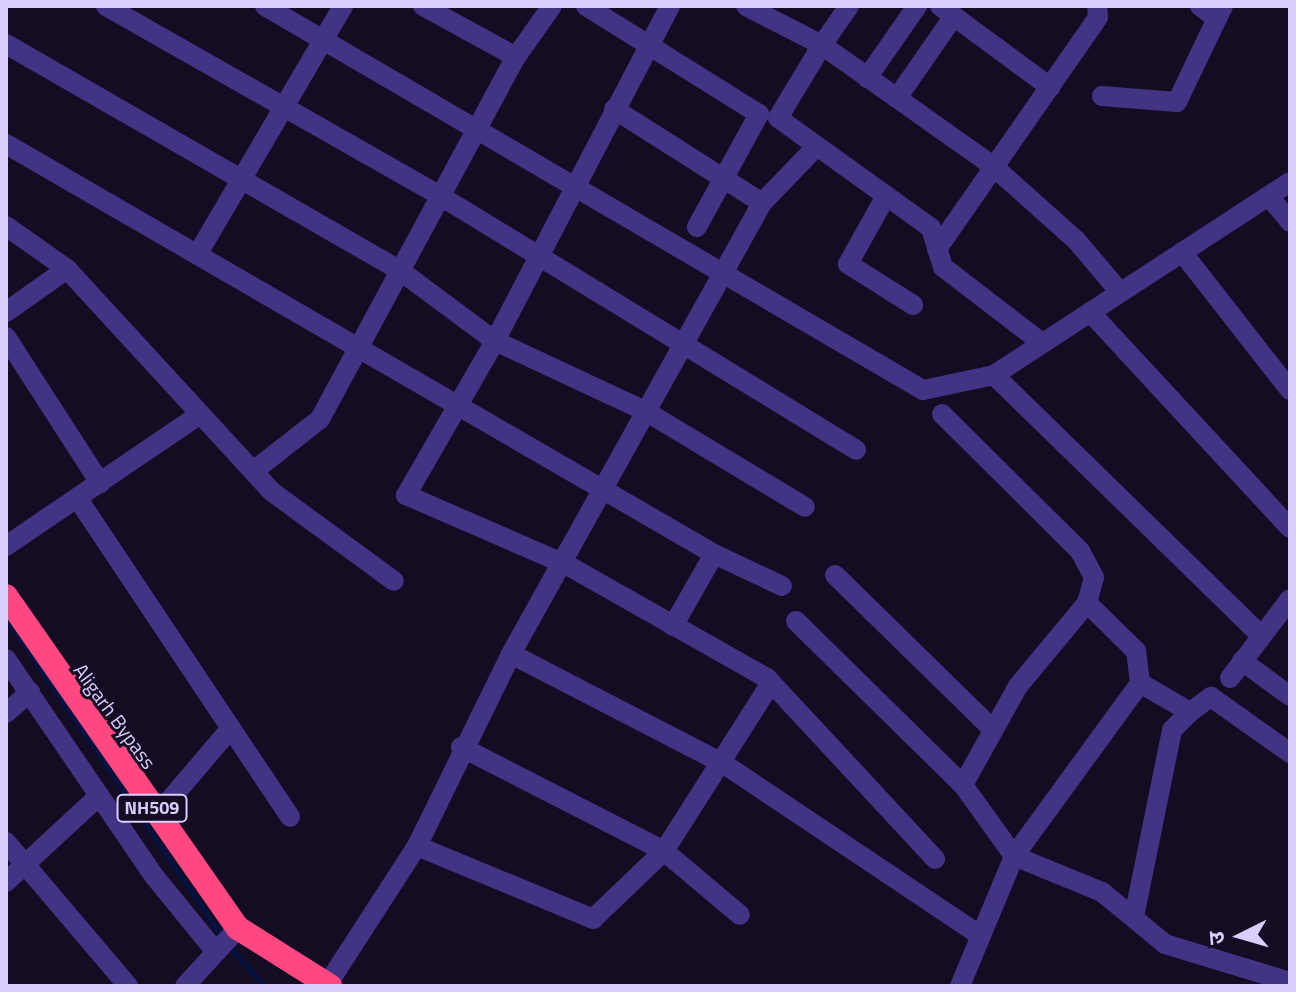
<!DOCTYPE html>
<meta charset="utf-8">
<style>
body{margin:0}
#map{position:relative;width:1296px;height:992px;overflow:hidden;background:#130c22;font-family:"Titillium Web","Noto Sans Devanagari",sans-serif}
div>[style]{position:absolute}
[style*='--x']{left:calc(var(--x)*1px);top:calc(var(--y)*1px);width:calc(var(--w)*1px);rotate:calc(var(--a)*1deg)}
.stream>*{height:5px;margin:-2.5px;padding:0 2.5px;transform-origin:2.5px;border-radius:2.5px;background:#051241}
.minor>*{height:20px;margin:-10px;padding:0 10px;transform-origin:10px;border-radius:10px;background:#433385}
.highway>*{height:24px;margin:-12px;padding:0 12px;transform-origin:12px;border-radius:12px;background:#ff4882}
span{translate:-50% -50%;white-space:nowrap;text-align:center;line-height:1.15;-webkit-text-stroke:6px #130c22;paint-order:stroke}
.shield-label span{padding:2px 6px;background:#130c22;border:2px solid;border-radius:6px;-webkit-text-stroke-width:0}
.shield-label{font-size:18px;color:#dbcdff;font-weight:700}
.street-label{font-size:20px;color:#dbcdff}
.frame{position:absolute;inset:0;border:8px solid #dbcdff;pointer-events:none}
.north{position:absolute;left:1200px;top:896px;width:80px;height:80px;-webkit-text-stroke:6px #130c22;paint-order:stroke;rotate:265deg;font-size:22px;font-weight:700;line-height:32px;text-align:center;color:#dbcdff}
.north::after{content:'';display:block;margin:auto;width:28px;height:36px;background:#dbcdff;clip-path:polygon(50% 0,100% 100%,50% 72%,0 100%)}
</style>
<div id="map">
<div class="stream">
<div style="--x:6;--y:618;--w:387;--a:55.9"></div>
<div style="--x:229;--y:946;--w:53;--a:48.8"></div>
</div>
<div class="minor">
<div style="--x:106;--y:6;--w:386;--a:29.6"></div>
<div style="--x:442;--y:197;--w:485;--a:31.4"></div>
<div style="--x:265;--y:6;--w:762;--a:30.27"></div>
<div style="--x:923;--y:390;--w:73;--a:-11.9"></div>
<div style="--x:994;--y:375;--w:353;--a:-33.1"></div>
<div style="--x:423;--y:6;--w:106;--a:28.7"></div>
<div style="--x:586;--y:6;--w:204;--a:32"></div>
<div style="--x:759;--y:114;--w:129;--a:118.8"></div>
<div style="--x:670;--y:6;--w:378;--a:117.6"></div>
<div style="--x:495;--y:341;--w:178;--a:120"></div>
<div style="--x:406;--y:495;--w:176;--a:23.5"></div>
<div style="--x:567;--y:565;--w:230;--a:29.5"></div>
<div style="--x:767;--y:678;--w:247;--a:47.1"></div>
<div style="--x:746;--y:6;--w:85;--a:27.2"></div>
<div style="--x:822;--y:45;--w:85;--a:121.1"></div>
<div style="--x:778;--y:118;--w:188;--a:35.7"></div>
<div style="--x:931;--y:228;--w:41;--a:72.9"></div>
<div style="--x:943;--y:267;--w:125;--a:37.5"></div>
<div style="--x:849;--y:6;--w:47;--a:124.7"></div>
<div style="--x:822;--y:45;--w:211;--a:35.3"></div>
<div style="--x:994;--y:167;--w:110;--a:41.7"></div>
<div style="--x:1076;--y:240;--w:68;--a:49.8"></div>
<div style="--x:940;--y:6;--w:137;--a:36.4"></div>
<div style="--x:1200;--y:6;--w:21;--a:37"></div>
<div style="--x:6;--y:44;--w:457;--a:29.9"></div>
<div style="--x:402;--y:272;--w:116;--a:36.6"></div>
<div style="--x:495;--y:341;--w:168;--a:25"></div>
<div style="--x:647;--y:412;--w:184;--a:31"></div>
<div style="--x:867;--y:78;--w:88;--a:-55.2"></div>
<div style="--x:1102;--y:96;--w:75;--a:4.6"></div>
<div style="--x:1177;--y:102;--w:106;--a:-64.4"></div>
<div style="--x:897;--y:98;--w:100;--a:-55.2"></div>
<div style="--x:614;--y:109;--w:175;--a:32.4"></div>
<div style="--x:6;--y:144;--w:818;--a:30.07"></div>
<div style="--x:714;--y:554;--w:75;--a:25.2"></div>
<div style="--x:886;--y:196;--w:78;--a:119.2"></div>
<div style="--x:848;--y:264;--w:77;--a:32.2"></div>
<div style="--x:1271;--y:199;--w:30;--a:50"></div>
<div style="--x:6;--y:226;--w:75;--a:35.2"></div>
<div style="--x:67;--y:269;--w:301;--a:47.4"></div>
<div style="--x:271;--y:491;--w:152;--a:36.2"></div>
<div style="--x:937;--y:249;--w:282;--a:-55.2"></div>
<div style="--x:1098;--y:17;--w:11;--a:-95"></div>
<div style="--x:200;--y:250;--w:283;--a:-59.6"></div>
<div style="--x:1182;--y:252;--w:175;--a:52"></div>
<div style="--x:6;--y:312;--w:75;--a:-35.2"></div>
<div style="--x:1090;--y:312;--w:294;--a:47.2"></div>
<div style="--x:6;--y:337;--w:174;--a:57.2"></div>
<div style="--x:994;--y:375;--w:373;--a:44.3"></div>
<div style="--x:942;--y:414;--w:194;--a:44.8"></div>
<div style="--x:1080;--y:551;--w:30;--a:62"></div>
<div style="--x:1094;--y:577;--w:27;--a:105"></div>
<div style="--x:1087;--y:603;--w:108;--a:129.7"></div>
<div style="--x:1018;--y:686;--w:113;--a:119.1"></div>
<div style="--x:256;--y:469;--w:81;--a:-38"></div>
<div style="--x:320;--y:419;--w:412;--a:-61.6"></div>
<div style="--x:516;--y:57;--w:62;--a:-54.8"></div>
<div style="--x:78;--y:499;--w:382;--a:56.3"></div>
<div style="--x:6;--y:546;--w:231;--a:-34.2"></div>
<div style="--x:835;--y:575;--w:219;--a:44.4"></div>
<div style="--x:796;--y:621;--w:234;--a:44.5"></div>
<div style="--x:963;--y:785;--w:87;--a:54.3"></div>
<div style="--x:1014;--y:856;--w:214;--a:-53.9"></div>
<div style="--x:1140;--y:683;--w:32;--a:-97"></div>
<div style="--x:1136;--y:651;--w:69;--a:-135.6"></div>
<div style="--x:673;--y:626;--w:83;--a:-60.3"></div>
<div style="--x:511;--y:654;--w:240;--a:27.3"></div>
<div style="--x:724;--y:764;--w:306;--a:33.8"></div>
<div style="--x:6;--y:659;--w:263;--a:55.7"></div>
<div style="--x:154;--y:876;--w:98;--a:50.8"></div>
<div style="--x:1242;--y:661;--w:59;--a:36.1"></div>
<div style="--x:1230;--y:678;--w:99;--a:-52.8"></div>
<div style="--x:1140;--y:683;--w:58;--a:30.1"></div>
<div style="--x:6;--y:713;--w:32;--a:-41"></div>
<div style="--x:461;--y:747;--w:228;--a:27.1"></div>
<div style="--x:664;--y:851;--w:99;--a:40.1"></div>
<div style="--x:157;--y:815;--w:114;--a:-49.6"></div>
<div style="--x:6;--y:842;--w:189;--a:49.7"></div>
<div style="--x:417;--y:846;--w:191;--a:22.5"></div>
<div style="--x:593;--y:919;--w:98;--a:-43.8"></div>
<div style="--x:664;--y:851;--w:199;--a:-57.5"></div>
<div style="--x:6;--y:882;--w:127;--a:-42.8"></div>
<div style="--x:1135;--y:912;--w:186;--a:-78.5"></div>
<div style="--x:1172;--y:730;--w:25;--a:-45"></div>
<div style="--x:1190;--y:712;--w:26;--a:-36"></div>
<div style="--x:1211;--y:697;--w:97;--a:35.3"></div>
<div style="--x:327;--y:985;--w:166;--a:-57.1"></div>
<div style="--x:417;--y:846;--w:214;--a:-63.9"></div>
<div style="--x:511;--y:654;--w:516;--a:-60.9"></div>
<div style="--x:762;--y:203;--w:79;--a:-46"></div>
<div style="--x:185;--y:986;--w:79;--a:-47.6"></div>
<div style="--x:960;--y:986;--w:141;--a:-67.4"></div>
<div style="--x:1014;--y:856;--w:95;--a:22.2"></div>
<div style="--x:1102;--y:892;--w:82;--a:39.5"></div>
<div style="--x:1165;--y:944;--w:131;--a:16.9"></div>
</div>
<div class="highway">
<div style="--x:6;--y:596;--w:405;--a:55.1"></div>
<div style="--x:238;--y:928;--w:109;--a:32.2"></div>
</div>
<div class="shield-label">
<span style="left:152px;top:808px">NH509</span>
</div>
<div class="street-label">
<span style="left:115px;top:716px;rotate:54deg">Aligarh Bypass</span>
</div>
<div class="frame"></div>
<div class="north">उ</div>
</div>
